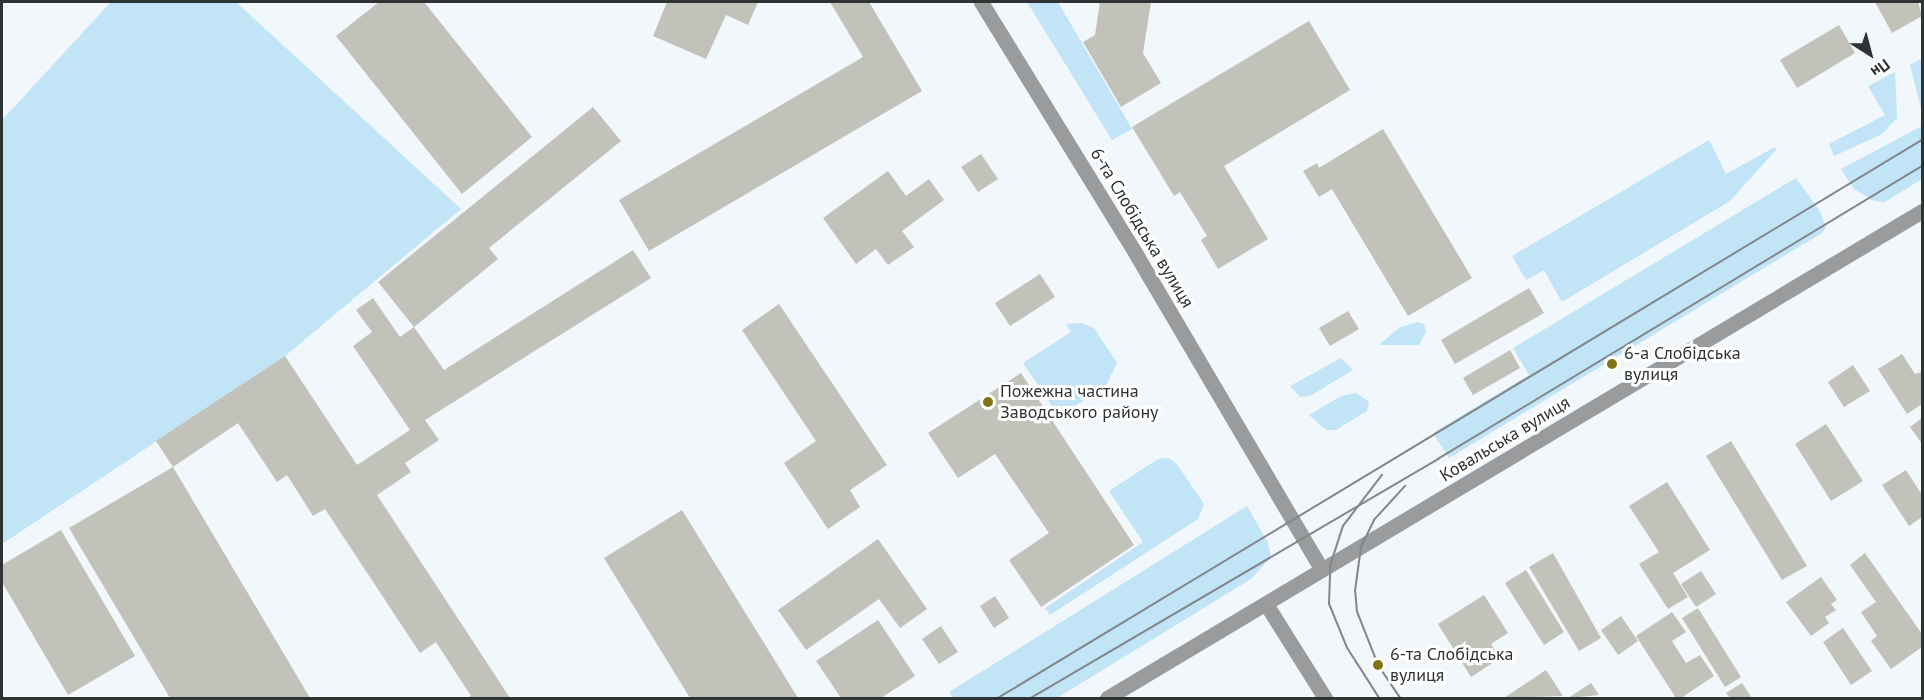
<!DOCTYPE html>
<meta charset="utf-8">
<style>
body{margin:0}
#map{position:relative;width:1924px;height:700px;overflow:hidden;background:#f1f7fb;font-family:"PT Sans",sans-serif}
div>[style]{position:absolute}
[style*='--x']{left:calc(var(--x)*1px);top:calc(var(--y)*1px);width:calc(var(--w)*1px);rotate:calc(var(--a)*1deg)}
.green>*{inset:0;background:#c1e4f7}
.building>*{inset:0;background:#c2c1ba}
.minor>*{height:15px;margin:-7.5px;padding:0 7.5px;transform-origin:7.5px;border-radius:7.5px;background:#999b9d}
.tram>*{height:1.5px;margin:-0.75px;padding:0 0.75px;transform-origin:0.75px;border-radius:0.75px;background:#828789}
.dots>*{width:16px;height:16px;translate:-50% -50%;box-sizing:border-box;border:3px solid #fff;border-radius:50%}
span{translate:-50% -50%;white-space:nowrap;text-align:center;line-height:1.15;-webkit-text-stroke:6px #fff;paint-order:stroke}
.street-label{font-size:18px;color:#303334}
.poi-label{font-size:18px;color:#303334}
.left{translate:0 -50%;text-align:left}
.frame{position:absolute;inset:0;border:3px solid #303334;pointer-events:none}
.north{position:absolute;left:1840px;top:24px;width:60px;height:60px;-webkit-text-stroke:4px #fff;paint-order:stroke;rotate:144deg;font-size:16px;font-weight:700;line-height:24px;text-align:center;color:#303334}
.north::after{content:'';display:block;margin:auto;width:21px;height:27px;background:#303334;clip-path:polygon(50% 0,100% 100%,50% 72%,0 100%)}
</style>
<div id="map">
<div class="green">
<div style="clip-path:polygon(111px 2px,236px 2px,461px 209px,285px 356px,2px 544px,2px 120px)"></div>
<div style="clip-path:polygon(1027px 2px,1058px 2px,1132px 129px,1112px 140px)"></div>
<div style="clip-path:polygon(1922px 58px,1922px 112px,1910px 65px)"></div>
<div style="clip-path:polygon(1895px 72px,1897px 118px,1882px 134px,1834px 156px,1829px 144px,1885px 115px,1868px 86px)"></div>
<div style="clip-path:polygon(1922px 126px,1922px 179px,1885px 202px,1874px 201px,1854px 189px,1841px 169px)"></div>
<div style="clip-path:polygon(1709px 140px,1726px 174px,1775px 147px,1776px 150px,1730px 201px,1562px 302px,1544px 270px,1526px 280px,1512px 256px)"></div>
<div style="clip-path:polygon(1796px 178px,1820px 211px,1826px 227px,1822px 233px,1449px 458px,1433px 433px,1529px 375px,1513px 348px)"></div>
<div style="clip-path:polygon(1417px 322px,1424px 324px,1426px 332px,1419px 345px,1379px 345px,1399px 328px)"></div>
<div style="clip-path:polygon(1081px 323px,1094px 328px,1117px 363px,1105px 387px,1059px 416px,1023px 363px,1071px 332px,1066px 324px)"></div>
<div style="clip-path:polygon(1341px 358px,1353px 370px,1310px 396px,1300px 397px,1290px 386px)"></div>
<div style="clip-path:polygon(1356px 393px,1369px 402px,1367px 411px,1336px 430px,1326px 430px,1309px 415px,1341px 396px)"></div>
<div style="clip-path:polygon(1168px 458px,1176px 463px,1204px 504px,1198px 519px,1050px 615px,1045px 608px,1143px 542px,1109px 491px,1158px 459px)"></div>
<div style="clip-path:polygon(1247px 506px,1268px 543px,1271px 557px,1251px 579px,1057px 698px,953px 698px,949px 692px)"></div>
</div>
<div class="building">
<div style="clip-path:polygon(379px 2px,424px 2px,532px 137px,462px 194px,336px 36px)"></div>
<div style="clip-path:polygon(667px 2px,758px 2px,748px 25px,726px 15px,706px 59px,653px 36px)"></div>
<div style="clip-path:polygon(830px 2px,869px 2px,922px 91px,649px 251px,619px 200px,863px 57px)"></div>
<div style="clip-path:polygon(1100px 2px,1151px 2px,1143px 53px,1161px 83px,1121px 107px,1083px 42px,1095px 35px)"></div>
<div style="clip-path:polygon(1875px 2px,1918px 2px,1922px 16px,1892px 33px)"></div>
<div style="clip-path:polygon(1309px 21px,1350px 90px,1224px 166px,1268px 239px,1218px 269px,1201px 240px,1207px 236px,1180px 192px,1174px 196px,1132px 127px)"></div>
<div style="clip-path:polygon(1839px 25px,1855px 53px,1797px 88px,1780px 60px)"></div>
<div style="clip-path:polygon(593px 107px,621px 141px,489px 248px,498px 259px,414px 327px,444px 370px,633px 250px,651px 278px,425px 420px,439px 440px,405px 463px,411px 472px,377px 495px,510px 698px,467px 698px,471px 696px,436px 642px,420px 653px,325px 509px,313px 516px,287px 475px,277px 482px,238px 423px,173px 467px,310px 698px,170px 698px,69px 528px,173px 467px,156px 441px,285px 356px,357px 465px,410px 430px,353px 346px,372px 332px,356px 310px,373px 298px,400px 337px,414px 327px,378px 282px)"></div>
<div style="clip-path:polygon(1383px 129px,1472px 278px,1408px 316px,1332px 189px,1319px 197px,1303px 171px,1317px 163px,1319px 168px)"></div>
<div style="clip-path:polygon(981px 154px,998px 179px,978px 192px,961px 167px)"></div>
<div style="clip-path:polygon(888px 171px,906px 196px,929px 179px,944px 200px,902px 231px,914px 247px,888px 265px,876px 249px,856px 264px,823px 218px)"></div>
<div style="clip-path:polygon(1040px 274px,1055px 297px,1010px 326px,995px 303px)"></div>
<div style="clip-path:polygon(1529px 288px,1544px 313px,1455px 364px,1441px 340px)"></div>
<div style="clip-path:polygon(779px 304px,887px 465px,850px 490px,860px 507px,828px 529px,784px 463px,816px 441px,742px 330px)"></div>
<div style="clip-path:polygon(1348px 311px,1359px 329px,1330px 346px,1319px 328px)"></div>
<div style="clip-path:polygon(1510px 350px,1520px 368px,1473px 395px,1463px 378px)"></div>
<div style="clip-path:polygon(1902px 354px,1915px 374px,1922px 372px,1922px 404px,1907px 414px,1878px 369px)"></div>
<div style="clip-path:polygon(1853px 365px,1870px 391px,1844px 407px,1828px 382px)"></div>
<div style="clip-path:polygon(1021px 373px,1134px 545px,1041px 607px,1009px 560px,1049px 533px,995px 454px,958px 478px,928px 433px)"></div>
<div style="clip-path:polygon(1922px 418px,1922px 444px,1910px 427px)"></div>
<div style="clip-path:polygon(1826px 424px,1863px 481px,1831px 501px,1795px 444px)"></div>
<div style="clip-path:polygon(1731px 441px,1807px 566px,1782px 580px,1706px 456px)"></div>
<div style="clip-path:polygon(1906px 470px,1922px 495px,1922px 517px,1909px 526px,1882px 485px)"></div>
<div style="clip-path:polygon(1667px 482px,1710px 550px,1673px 573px,1688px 597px,1668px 609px,1639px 564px,1659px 552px,1629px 506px)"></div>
<div style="clip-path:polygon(682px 510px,798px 698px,690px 698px,604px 558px)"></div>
<div style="clip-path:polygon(61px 530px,135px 656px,68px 695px,2px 582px,2px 565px)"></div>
<div style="clip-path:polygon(878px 539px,927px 609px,900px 628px,879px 599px,806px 650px,778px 610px)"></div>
<div style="clip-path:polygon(1553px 553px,1601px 638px,1579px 651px,1529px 567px)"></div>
<div style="clip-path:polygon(1865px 553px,1922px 634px,1922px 647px,1891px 669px,1871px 641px,1877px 636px,1861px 612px,1876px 602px,1850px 565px)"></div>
<div style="clip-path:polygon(1526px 570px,1564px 632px,1544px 645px,1505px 583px)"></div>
<div style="clip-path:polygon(1701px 571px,1716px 594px,1696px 607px,1681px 584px)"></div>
<div style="clip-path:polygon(1821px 577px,1837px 600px,1831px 604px,1836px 610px,1825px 617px,1829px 623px,1811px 636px,1786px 602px)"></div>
<div style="clip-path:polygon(1484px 595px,1508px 633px,1491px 644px,1500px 658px,1471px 677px,1438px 624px)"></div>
<div style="clip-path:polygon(995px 596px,1009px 618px,994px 628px,980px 606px)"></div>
<div style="clip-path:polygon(1698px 608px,1741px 677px,1725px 687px,1682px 618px)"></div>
<div style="clip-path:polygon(1672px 612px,1686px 632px,1672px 641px,1686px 663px,1700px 655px,1714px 676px,1681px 698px,1676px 698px,1636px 636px)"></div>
<div style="clip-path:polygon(1621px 616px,1638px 641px,1618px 655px,1601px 630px)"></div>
<div style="clip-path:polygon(878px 620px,915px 676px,881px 698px,841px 698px,816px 661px)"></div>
<div style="clip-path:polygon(941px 626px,958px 652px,939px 664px,922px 639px)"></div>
<div style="clip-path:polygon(1843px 628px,1872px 671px,1851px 685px,1823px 642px)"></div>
<div style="clip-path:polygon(1546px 670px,1563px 696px,1504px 698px)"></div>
<div style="clip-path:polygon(1591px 683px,1599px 695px,1568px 698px)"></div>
<div style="clip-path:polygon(1742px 683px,1752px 698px,1730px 698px,1726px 693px)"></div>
</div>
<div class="minor">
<div style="--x:981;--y:2;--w:298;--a:58.4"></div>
<div style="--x:1137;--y:256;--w:364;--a:59.5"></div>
<div style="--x:1266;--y:604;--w:111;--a:57.9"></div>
<div style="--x:1107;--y:698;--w:949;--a:-30.86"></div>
</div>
<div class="tram">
<div style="--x:998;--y:698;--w:1079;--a:-31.13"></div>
<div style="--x:1031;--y:698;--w:472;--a:-30.4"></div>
<div style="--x:1438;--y:459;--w:566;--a:-31.19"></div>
<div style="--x:1379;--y:698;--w:59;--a:-122.6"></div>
<div style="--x:1347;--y:648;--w:48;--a:-112.2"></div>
<div style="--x:1329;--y:604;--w:38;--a:-88"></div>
<div style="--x:1330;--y:566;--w:42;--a:-72"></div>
<div style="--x:1343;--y:526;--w:64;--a:-52.6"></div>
<div style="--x:1400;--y:698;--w:40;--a:-124"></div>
<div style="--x:1378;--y:665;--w:57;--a:-111.6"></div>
<div style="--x:1357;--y:612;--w:21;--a:-95"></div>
<div style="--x:1355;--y:591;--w:44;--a:-82.2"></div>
<div style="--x:1361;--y:547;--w:30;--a:-64"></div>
<div style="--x:1374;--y:520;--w:46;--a:-47.6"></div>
</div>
<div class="dots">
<div style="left:1612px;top:364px;background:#827416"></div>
<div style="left:988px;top:402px;background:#827416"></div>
<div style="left:1378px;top:665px;background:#827416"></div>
</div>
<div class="street-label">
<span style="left:1142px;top:228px;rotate:59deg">6-та Слобідська вулиця</span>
<span style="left:1505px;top:439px;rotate:-31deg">Ковальська вулиця</span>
</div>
<div class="poi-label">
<span class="left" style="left:1624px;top:364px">6-а Слобідська<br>вулиця</span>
<span class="left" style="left:1000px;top:402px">Пожежна частина<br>Заводського району</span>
<span class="left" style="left:1390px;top:665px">6-та Слобідська<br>вулиця</span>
</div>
<div class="frame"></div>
<div class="north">Пн</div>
</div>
